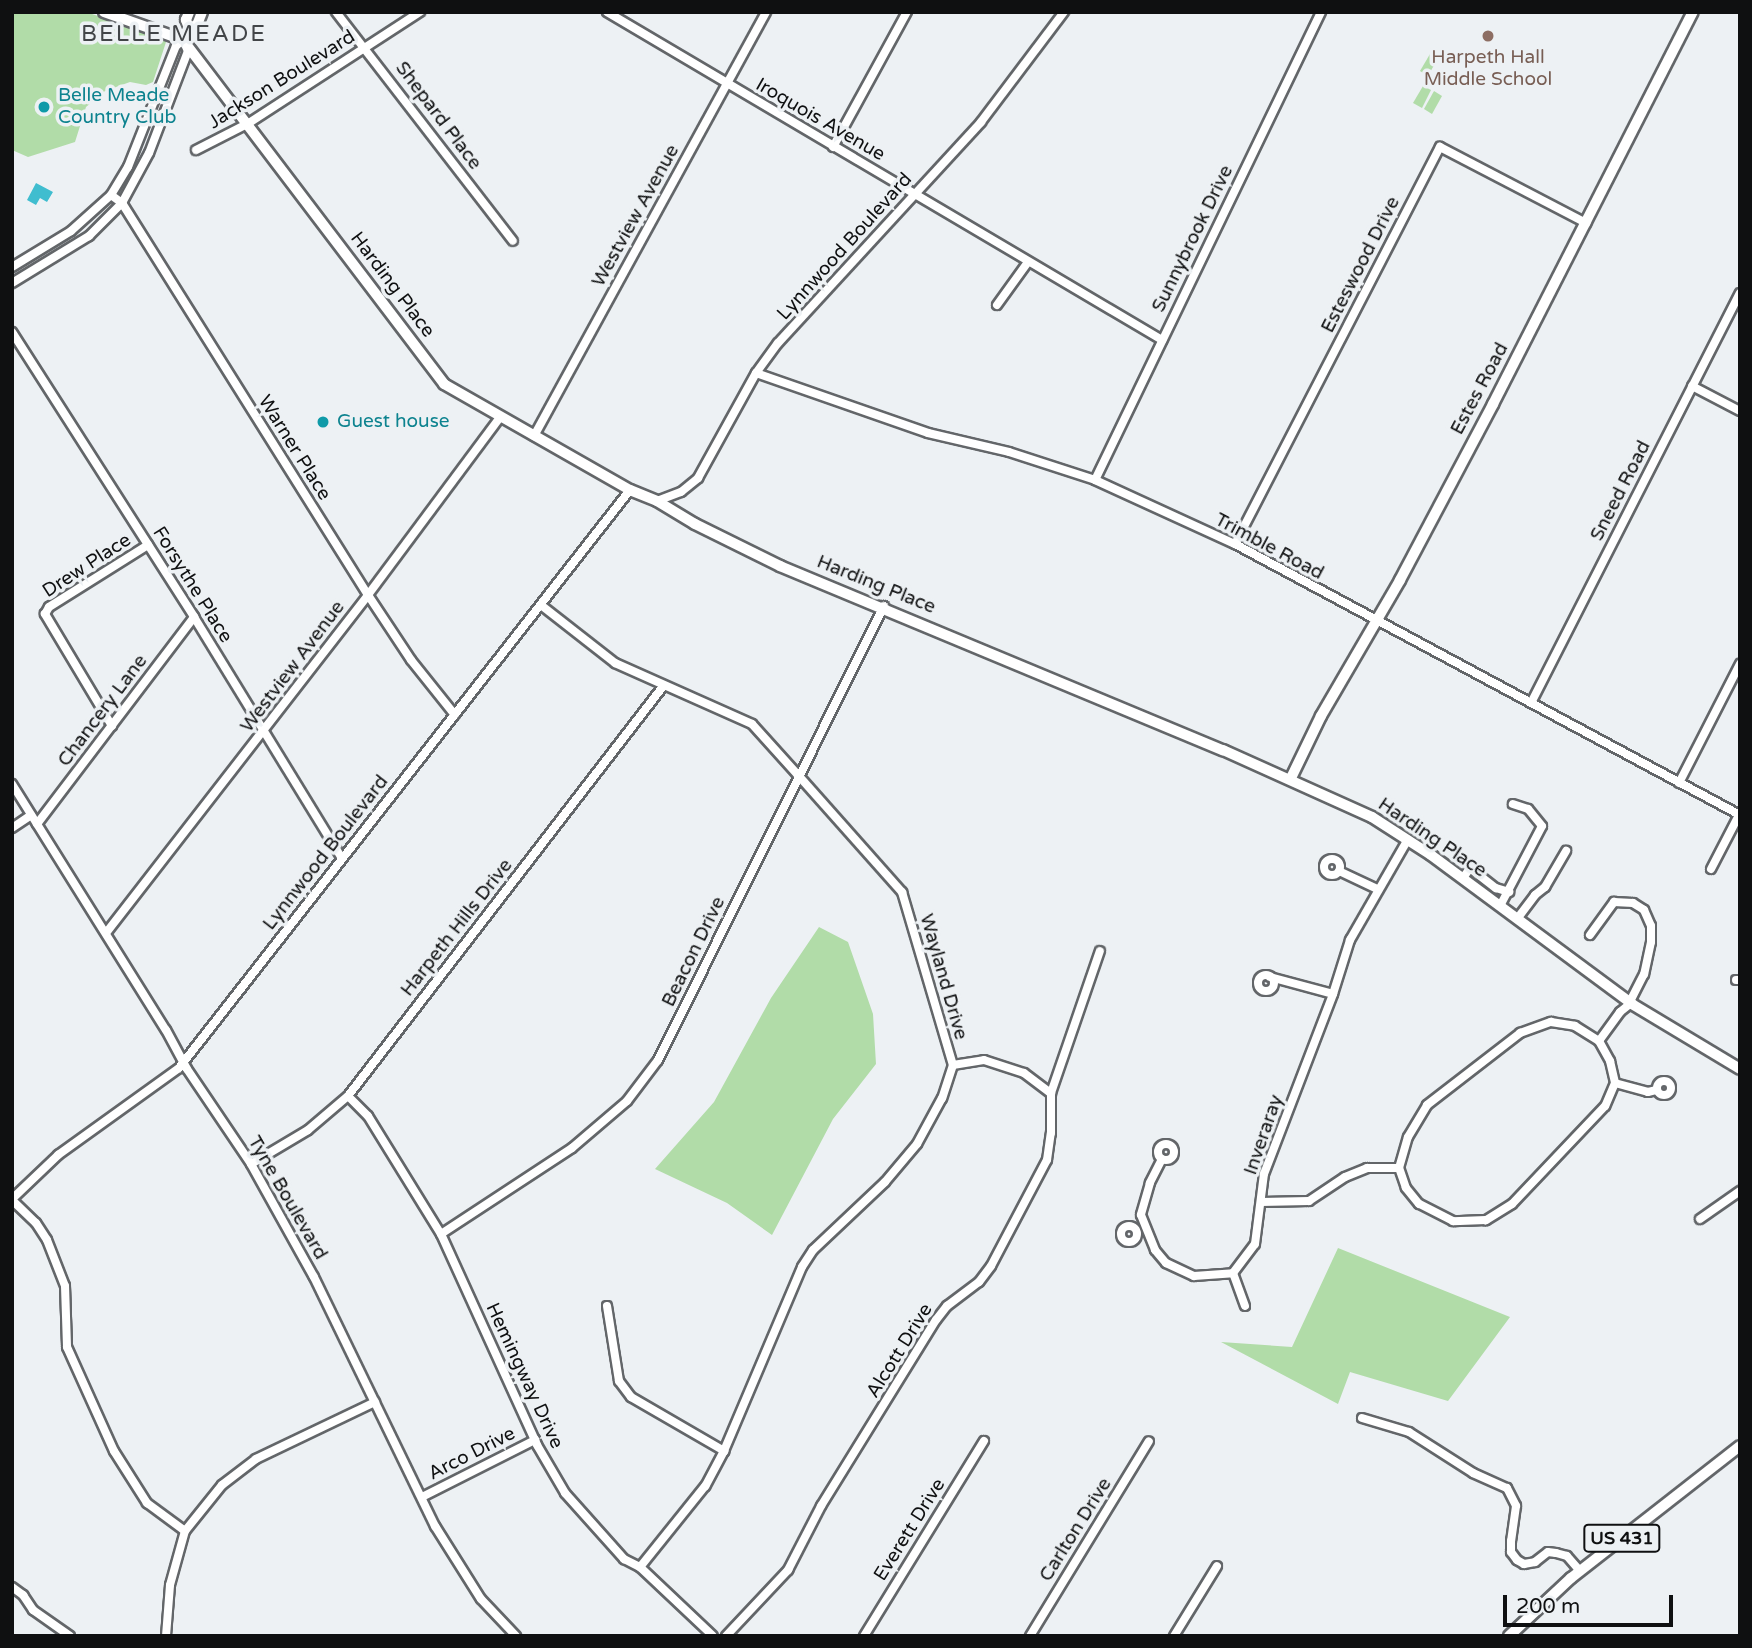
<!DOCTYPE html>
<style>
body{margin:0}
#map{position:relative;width:1752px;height:1648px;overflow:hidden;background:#edf1f4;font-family:"Varela Round",sans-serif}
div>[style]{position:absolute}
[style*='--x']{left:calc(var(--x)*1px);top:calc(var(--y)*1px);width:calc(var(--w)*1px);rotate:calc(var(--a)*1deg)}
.green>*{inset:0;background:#b1dca8}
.water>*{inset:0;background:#40bdcf}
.roads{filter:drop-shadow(2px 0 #636669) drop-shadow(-2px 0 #636669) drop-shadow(0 2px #636669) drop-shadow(0 -2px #636669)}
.minor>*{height:8px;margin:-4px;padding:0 4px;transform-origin:4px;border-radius:4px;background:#fff}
.minor>.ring{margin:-4px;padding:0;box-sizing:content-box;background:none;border:8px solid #fff;border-radius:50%}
.major>*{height:10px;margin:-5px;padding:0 5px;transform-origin:5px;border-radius:5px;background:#fff}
.dots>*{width:19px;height:19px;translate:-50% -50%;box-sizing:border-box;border:4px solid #edf1f4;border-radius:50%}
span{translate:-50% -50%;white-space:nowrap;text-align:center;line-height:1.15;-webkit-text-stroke:7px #edf1f4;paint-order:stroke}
.shield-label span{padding:2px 5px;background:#edf1f4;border:2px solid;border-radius:5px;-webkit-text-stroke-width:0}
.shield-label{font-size:18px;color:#0f1011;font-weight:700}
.education-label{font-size:19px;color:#785e54}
.street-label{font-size:19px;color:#0f1011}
.culture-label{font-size:19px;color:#0d838f}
.left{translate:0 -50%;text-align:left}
.quarter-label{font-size:23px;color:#424548;letter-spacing:2px}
.frame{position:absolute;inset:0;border:14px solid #0f1011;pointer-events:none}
.scale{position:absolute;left:1503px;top:1595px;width:170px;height:32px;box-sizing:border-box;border:4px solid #0f1011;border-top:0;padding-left:9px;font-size:21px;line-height:24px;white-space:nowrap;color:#0f1011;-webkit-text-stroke:5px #edf1f4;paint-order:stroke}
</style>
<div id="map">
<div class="green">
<div style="clip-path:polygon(12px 12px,86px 12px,158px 36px,166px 42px,153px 82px,146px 85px,130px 82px,105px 91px,86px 107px,75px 142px,28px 157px,12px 150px)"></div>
<div style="clip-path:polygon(1430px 54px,1438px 58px,1428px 76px,1420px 71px)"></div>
<div style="clip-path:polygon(1423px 86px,1431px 90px,1422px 108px,1413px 103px)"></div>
<div style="clip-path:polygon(1434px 91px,1442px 96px,1432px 114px,1424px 109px)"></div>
<div style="clip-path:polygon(819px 927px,848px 942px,873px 1014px,876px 1064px,833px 1119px,772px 1235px,727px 1203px,655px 1169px,714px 1102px,771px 998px)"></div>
<div style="clip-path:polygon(1338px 1248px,1510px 1317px,1448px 1401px,1350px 1372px,1338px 1404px,1221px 1342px,1292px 1347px)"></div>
</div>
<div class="water">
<div style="clip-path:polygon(36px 183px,53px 192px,47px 202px,40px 198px,36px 205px,27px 200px)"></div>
</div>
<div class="roads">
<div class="minor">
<div style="--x:336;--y:12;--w:289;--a:52.3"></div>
<div style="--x:607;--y:12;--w:645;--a:30.58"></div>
<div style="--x:833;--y:147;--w:154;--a:-61.3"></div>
<div style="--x:196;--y:150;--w:59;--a:-27"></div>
<div style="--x:249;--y:123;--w:204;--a:-33"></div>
<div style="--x:111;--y:195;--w:14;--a:36"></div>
<div style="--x:122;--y:203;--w:463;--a:57.9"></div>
<div style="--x:368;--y:595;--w:78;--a:56.5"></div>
<div style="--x:411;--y:660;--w:70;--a:51.3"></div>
<div style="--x:12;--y:267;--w:69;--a:-31.4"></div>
<div style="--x:71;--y:231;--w:54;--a:-42"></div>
<div style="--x:111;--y:195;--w:33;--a:-59"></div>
<div style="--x:128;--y:167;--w:130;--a:-68.4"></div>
<div style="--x:176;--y:46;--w:9;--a:-41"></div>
<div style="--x:183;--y:40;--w:12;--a:66"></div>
<div style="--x:188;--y:51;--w:109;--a:110.9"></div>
<div style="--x:149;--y:153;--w:57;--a:118.4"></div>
<div style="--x:122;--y:203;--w:47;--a:135"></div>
<div style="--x:89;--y:236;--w:90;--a:148.6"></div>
<div style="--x:997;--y:305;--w:53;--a:-54.2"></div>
<div style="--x:12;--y:332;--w:338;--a:57.4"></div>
<div style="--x:194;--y:617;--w:281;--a:58.5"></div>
<div style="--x:756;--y:373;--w:182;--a:19.2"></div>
<div style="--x:928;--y:433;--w:83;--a:13.2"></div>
<div style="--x:1009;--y:452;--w:90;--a:18"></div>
<div style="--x:1095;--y:480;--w:154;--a:24.6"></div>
<div style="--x:1235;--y:544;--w:573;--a:28.22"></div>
<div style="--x:1692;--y:386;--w:54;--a:27.5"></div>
<div style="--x:534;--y:436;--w:483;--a:-61.3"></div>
<div style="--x:1095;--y:480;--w:520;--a:-64.22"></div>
<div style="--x:657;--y:501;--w:26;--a:-21"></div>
<div style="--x:681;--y:492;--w:22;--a:-39"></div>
<div style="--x:698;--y:478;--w:120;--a:-61.1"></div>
<div style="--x:756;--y:373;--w:37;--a:-54"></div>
<div style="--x:778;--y:343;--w:300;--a:-47.4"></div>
<div style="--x:981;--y:122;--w:138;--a:-53"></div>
<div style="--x:1235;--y:544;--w:447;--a:-62.7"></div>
<div style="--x:1440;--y:147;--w:165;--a:27.5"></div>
<div style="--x:541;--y:605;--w:94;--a:38.1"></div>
<div style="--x:615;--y:663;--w:150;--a:24"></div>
<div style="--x:752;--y:724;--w:69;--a:48"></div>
<div style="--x:798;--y:775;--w:157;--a:48.4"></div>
<div style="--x:902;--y:892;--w:180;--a:73.6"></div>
<div style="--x:953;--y:1065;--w:35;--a:108"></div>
<div style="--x:942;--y:1098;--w:52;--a:118.5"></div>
<div style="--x:917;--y:1144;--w:50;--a:130.1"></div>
<div style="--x:885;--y:1182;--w:99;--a:136.6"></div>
<div style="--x:813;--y:1250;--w:20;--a:123"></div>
<div style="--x:802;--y:1267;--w:200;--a:113"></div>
<div style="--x:724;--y:1451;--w:40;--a:118"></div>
<div style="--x:705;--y:1486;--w:104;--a:128.7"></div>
<div style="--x:1531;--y:703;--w:460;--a:-63"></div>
<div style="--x:112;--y:726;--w:131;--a:-120.9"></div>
<div style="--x:45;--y:614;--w:8;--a:-60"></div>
<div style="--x:49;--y:607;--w:117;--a:-32.1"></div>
<div style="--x:1679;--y:783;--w:134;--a:-62.9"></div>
<div style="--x:12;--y:784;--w:290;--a:58"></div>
<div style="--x:166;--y:1030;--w:44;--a:61.7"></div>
<div style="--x:187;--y:1069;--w:115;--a:56"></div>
<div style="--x:251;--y:1164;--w:129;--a:60.9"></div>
<div style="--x:314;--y:1277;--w:277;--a:64.1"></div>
<div style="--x:435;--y:1526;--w:86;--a:57.8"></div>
<div style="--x:481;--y:1599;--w:51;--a:46.6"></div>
<div style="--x:37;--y:824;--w:260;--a:-52.8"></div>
<div style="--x:12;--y:828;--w:23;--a:-34"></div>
<div class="ring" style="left:1324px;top:859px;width:8px;height:8px"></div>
<div style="--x:1711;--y:869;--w:61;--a:-62.6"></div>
<div style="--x:1339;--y:871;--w:42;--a:25.3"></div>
<div style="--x:1463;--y:878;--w:12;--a:-55"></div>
<div style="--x:1470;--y:868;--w:33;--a:38"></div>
<div style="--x:1496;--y:888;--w:14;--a:17"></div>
<div style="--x:1500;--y:906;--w:90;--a:-62.3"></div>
<div style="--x:1542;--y:826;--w:22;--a:-129"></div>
<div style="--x:1528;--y:809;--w:16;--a:-162"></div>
<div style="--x:1517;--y:919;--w:30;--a:-53"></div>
<div style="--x:1535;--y:895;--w:13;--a:-39"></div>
<div style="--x:1545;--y:887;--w:42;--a:-59.7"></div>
<div style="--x:106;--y:933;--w:428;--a:-52.2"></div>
<div style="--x:368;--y:595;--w:222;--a:-53.4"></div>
<div style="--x:1590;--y:935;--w:41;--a:-54"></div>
<div style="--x:1614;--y:902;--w:19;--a:3"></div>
<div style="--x:1633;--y:903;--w:13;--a:32"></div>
<div style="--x:1644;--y:910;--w:17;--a:66"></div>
<div style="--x:1651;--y:926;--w:16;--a:90"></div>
<div style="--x:1651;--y:942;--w:33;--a:102"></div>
<div style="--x:1644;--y:974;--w:31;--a:117"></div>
<div class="ring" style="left:1258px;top:975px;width:8px;height:8px"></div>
<div style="--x:1270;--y:977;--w:65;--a:15.1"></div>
<div style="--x:1736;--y:980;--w:4;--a:0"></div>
<div style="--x:1551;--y:1022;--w:24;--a:9"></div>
<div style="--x:1575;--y:1026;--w:28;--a:32"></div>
<div style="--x:1599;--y:1041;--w:23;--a:61"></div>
<div style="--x:1610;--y:1061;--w:23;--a:77"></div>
<div style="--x:1615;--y:1083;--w:25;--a:113"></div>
<div style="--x:1605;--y:1106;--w:135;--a:133.5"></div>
<div style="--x:1512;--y:1204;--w:31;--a:148"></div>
<div style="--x:1486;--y:1220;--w:33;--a:178"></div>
<div style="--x:1453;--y:1221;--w:38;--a:-153"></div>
<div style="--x:1419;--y:1204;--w:21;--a:-129"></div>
<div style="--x:1406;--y:1188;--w:21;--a:-109"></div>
<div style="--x:1399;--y:1168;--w:32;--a:-74"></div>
<div style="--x:1408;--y:1137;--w:37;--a:-59"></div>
<div style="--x:1427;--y:1105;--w:118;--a:-37.7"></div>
<div style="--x:1520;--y:1033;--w:33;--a:-20"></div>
<div style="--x:1599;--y:1041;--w:36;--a:-54"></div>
<div style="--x:1620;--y:1012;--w:14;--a:-39"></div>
<div style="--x:953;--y:1065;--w:31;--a:-9"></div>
<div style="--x:984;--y:1060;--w:42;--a:18"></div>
<div style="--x:1024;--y:1073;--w:34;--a:37"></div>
<div class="ring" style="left:1657px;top:1081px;width:6px;height:6px"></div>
<div style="--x:1615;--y:1083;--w:34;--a:15"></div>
<div style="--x:1648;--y:1092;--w:9;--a:-13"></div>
<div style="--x:348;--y:1096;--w:28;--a:45"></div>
<div style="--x:368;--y:1116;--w:139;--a:58.3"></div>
<div style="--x:441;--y:1234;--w:232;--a:65.5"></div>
<div style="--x:537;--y:1445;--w:56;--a:59.7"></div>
<div style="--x:565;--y:1493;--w:89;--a:48.2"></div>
<div style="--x:624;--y:1559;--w:18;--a:27"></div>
<div style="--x:640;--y:1567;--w:100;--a:43.4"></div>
<div class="ring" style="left:1158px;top:1144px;width:8px;height:8px"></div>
<div style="--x:1162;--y:1159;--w:27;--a:117"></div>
<div style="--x:1150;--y:1183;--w:33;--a:106"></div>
<div style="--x:1141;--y:1215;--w:38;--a:68"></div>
<div style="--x:1155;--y:1250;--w:17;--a:50"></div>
<div style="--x:1166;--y:1263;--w:31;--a:25"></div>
<div style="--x:1194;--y:1276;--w:39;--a:-4"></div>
<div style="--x:1233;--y:1273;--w:36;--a:-53"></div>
<div style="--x:1255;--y:1244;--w:71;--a:-82.7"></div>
<div style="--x:1264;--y:1174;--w:193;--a:-69"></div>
<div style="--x:1333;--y:994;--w:57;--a:-72.5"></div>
<div style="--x:1350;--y:940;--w:116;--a:-60.1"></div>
<div style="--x:251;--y:1164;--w:66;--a:-30.8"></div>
<div style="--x:308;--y:1130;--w:52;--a:-40.4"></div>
<div style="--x:348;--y:1096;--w:518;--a:-52.44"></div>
<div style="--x:12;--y:1199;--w:64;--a:-43.7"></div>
<div style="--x:58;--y:1155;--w:149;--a:-35.7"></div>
<div style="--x:179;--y:1068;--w:733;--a:-52.04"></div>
<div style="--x:12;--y:1200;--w:33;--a:44"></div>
<div style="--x:36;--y:1223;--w:20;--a:57"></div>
<div style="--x:47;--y:1240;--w:49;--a:68.6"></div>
<div style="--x:65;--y:1286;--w:61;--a:88.1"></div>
<div style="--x:67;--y:1347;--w:114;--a:65.7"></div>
<div style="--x:114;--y:1451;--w:62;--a:57.6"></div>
<div style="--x:147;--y:1503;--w:47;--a:36.4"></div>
<div style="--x:1261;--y:1202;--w:48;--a:-1.2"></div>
<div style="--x:1309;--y:1201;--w:43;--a:-33.7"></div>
<div style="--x:1345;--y:1177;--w:24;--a:-22"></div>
<div style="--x:1367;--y:1168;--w:32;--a:0"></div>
<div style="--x:1700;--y:1219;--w:49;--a:-35"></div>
<div class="ring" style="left:1121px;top:1226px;width:8px;height:8px"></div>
<div style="--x:441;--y:1234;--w:157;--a:-33.3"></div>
<div style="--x:572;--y:1148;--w:72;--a:-40.5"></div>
<div style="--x:627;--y:1101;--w:51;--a:-52.9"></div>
<div style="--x:658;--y:1060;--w:507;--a:-63.54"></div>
<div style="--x:1233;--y:1273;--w:35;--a:70"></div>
<div style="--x:607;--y:1306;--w:76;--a:80.9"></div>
<div style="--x:619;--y:1381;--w:20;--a:53"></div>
<div style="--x:631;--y:1397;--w:108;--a:30.1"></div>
<div style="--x:1362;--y:1418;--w:49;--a:16.6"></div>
<div style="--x:1409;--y:1432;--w:76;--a:32.6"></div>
<div style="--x:1473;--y:1473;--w:37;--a:24"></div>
<div style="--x:1507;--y:1488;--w:20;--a:63"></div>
<div style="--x:1516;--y:1506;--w:35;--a:98"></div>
<div style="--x:1511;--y:1541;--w:11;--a:90"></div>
<div style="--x:1511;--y:1552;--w:10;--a:53"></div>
<div style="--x:1517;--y:1560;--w:8;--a:30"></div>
<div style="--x:1524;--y:1564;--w:11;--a:-10"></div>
<div style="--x:1535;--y:1562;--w:16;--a:-38"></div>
<div style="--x:1548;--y:1552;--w:8;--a:7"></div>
<div style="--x:1556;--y:1553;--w:11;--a:15"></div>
<div style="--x:1567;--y:1556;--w:20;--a:49"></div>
<div style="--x:422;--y:1497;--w:127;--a:-26.8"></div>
<div style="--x:12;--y:1587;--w:14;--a:36"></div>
<div style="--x:23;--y:1595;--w:18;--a:56"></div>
<div style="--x:33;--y:1610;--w:45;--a:35.1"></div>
<div style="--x:166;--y:1636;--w:51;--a:-85.5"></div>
<div style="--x:170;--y:1585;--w:56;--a:-74.5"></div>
<div style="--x:185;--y:1531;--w:59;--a:-51.2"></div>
<div style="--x:222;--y:1485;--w:43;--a:-37.4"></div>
<div style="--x:256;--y:1459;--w:132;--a:-25.6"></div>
<div style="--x:726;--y:1636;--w:91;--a:-46.8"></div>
<div style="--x:788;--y:1570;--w:72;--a:-62.7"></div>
<div style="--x:821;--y:1506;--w:219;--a:-58.3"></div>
<div style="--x:936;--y:1320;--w:18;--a:-52"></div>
<div style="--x:947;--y:1306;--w:40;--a:-37"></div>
<div style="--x:979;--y:1282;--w:20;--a:-53"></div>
<div style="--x:991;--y:1266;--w:120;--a:-62.2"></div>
<div style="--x:1047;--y:1160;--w:27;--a:-82"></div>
<div style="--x:1051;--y:1133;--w:40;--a:-90"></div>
<div style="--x:1051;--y:1093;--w:150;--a:-71"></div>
<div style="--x:864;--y:1636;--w:229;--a:-58.4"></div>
<div style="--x:1030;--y:1636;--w:228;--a:-58.6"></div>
<div style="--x:1174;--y:1636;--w:82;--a:-58.4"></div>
</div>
<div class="major">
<div style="--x:104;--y:12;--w:84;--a:19.5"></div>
<div style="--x:183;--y:40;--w:432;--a:52.8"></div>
<div style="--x:444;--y:384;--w:214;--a:29.7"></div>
<div style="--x:630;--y:490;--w:29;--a:22"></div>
<div style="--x:657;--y:501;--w:44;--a:31.2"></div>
<div style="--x:695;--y:524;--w:95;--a:26.3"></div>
<div style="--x:780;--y:566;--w:480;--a:22.6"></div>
<div style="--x:1223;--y:750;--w:163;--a:24.2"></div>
<div style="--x:1372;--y:817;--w:70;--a:32.8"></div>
<div style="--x:1431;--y:855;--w:250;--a:36.5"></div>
<div style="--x:1632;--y:1004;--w:126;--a:31"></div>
<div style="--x:189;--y:28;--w:9;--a:-21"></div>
<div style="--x:197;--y:25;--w:14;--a:-69"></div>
<div style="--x:183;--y:40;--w:13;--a:-63"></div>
<div style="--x:189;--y:28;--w:9;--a:-111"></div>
<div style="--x:186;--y:20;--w:9;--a:-69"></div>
<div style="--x:1291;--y:778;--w:69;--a:-64.2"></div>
<div style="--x:1321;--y:716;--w:157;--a:-59.8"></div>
<div style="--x:1400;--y:580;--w:199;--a:-62.1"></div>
<div style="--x:1493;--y:404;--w:440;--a:-63"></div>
<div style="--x:1509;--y:1636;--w:85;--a:-43.1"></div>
<div style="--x:1571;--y:1578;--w:214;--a:-38"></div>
</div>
</div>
<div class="dots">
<div style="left:1488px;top:36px;background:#8d6e63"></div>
<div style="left:44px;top:107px;background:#0f9aa8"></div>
<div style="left:323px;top:422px;background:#0f9aa8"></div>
</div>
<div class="shield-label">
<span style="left:1622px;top:1538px">US 431</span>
</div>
<div class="education-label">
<span style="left:1488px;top:69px">Harpeth Hall<br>Middle School</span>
</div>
<div class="street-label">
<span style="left:282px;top:80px;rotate:-32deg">Jackson Boulevard</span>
<span style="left:438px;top:116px;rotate:53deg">Shepard Place</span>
<span style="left:820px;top:120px;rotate:30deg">Iroquois Avenue</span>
<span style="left:636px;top:216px;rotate:-61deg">Westview Avenue</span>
<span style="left:1193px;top:239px;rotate:-64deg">Sunnybrook Drive</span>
<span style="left:845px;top:247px;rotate:-48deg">Lynnwood Boulevard</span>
<span style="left:1361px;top:265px;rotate:-63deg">Esteswood Drive</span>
<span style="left:392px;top:285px;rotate:53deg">Harding Place</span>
<span style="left:1480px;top:389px;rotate:-62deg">Estes Road</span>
<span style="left:294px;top:448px;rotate:58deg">Warner Place</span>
<span style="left:1621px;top:491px;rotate:-63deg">Sneed Road</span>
<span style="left:1269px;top:547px;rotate:28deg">Trimble Road</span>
<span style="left:87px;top:566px;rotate:-33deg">Drew Place</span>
<span style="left:192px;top:585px;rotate:58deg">Forsythe Place</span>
<span style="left:876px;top:585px;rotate:22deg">Harding Place</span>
<span style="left:293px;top:667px;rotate:-53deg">Westview Avenue</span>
<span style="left:103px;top:711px;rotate:-53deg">Chancery Lane</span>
<span style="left:1432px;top:838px;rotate:34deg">Harding Place</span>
<span style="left:326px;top:853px;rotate:-52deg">Lynnwood Boulevard</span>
<span style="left:457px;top:928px;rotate:-52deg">Harpeth Hills Drive</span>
<span style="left:694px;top:952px;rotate:-64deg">Beacon Drive</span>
<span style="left:943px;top:977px;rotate:74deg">Wayland Drive</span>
<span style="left:1264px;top:1135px;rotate:-71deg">Inveraray</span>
<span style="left:287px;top:1198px;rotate:60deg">Tyne Boulevard</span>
<span style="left:900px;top:1351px;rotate:-58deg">Alcott Drive</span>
<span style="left:524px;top:1376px;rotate:65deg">Hemingway Drive</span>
<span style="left:472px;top:1454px;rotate:-27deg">Arco Drive</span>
<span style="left:910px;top:1530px;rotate:-58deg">Everett Drive</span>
<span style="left:1076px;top:1530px;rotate:-58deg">Carlton Drive</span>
</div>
<div class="culture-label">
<span class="left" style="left:58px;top:107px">Belle Meade<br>Country Club</span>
<span class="left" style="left:337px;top:422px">Guest house</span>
</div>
<div class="quarter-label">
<span style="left:174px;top:34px">BELLE MEADE</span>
</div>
<div class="frame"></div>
<div class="scale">200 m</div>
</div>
